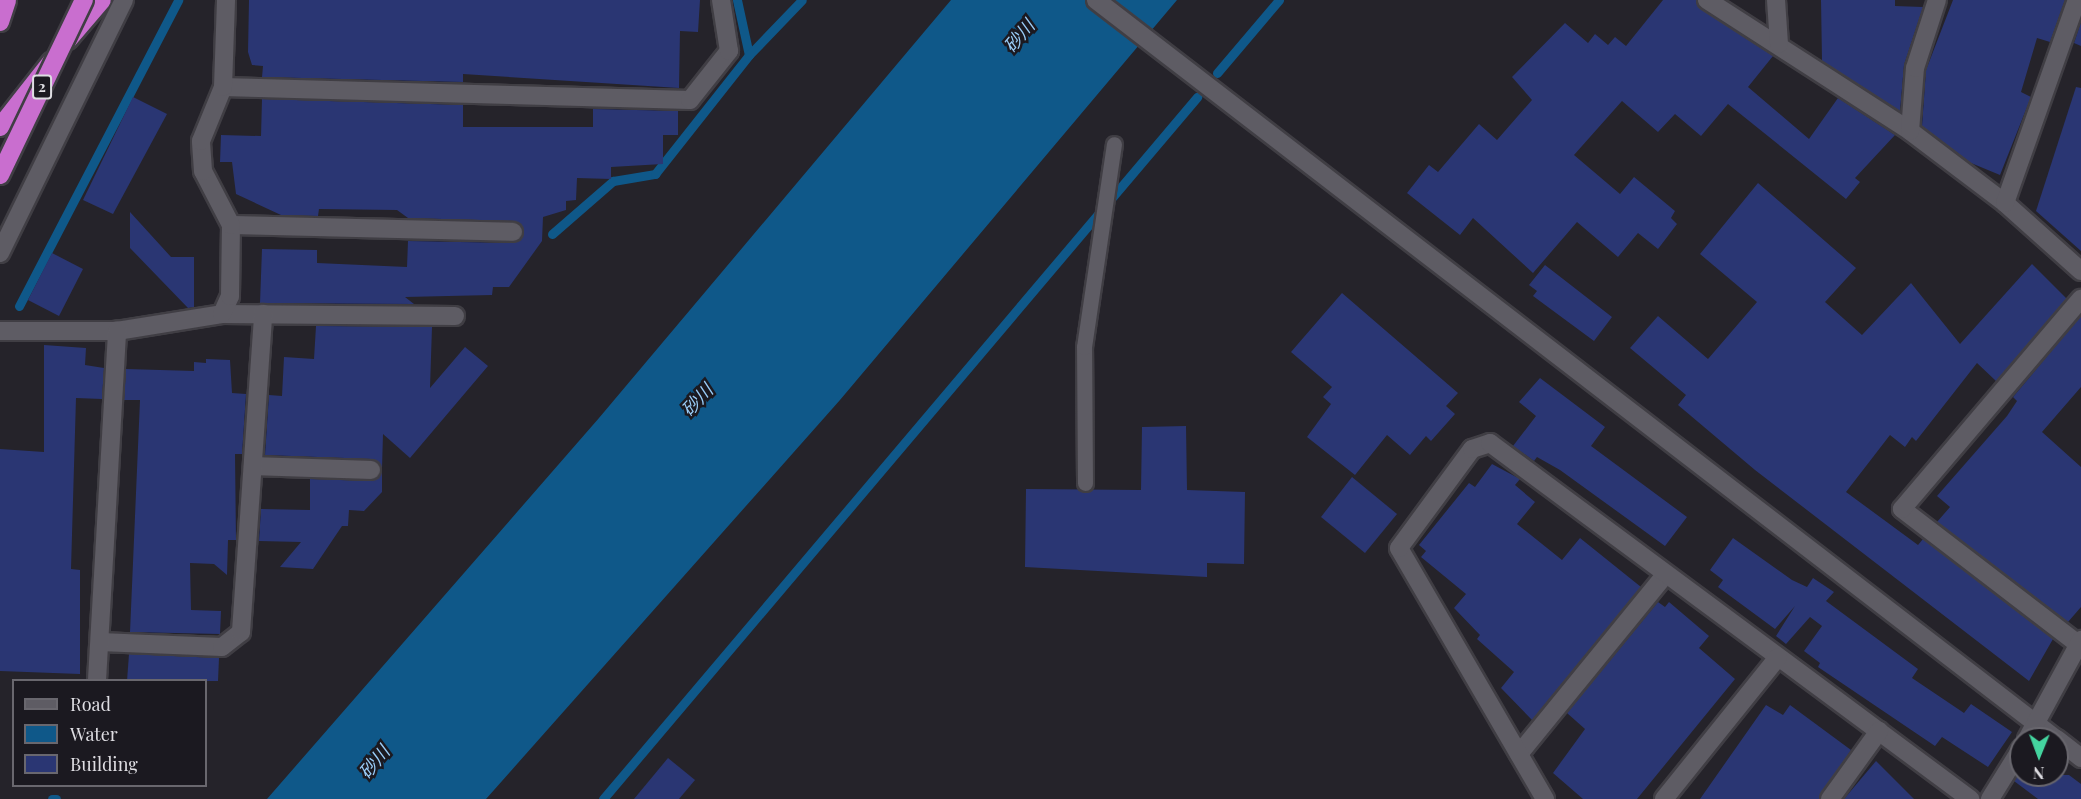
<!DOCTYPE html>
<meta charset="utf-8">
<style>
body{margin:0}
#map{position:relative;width:2081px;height:799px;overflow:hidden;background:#25232a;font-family:"Playfair Display","Noto Sans JP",serif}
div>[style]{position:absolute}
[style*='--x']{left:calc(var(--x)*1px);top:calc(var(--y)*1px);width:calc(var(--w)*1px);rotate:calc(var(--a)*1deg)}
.water>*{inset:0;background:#0f5889}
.stream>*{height:9px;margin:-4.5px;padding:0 4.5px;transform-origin:4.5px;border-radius:4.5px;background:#0f5889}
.building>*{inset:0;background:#2a3673}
.roads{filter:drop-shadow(2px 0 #403e44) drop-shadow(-2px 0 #403e44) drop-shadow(0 2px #403e44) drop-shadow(0 -2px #403e44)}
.lane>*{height:15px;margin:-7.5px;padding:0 7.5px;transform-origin:7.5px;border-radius:7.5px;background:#5e5c64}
.street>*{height:18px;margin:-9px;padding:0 9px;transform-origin:9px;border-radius:9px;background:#5e5c64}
.highway>*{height:18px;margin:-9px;padding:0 9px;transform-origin:9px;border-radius:9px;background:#c96ecf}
.bridges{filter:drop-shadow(2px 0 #403e44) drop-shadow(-2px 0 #403e44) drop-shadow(0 2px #403e44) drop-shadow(0 -2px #403e44)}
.highway-bridge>*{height:18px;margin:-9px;padding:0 9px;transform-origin:9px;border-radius:9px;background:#c96ecf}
span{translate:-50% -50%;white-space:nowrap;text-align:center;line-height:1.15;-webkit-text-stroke:5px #1b1920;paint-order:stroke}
.shield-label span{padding:2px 4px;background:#1b1920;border:2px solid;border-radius:4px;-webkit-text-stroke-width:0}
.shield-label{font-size:15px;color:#dedde2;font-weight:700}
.water-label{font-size:18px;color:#9acdf8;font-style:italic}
.legend{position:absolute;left:12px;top:679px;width:195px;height:108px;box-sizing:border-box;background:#1b1920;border:2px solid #69676e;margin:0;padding:8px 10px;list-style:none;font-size:18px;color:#dedde2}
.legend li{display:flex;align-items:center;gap:12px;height:30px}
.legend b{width:30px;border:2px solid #69676e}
.north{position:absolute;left:2009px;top:727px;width:60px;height:60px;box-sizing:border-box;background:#1b1920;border:2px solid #69676e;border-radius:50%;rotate:181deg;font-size:16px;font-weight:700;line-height:24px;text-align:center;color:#dedde2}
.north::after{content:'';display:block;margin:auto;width:21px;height:27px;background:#44d49f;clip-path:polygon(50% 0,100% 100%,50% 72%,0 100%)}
</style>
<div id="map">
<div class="water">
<div style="clip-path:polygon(951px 0,1177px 0,840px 400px,486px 799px,267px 799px,599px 418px)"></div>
</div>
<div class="stream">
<div style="--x:737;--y:0;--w:56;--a:77.7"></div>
<div style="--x:1217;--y:73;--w:96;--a:-49.7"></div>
<div style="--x:552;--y:234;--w:81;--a:-41"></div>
<div style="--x:613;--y:181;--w:43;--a:-9.5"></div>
<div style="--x:655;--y:174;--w:152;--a:-51.7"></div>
<div style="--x:749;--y:55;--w:76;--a:-46.1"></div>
<div style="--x:19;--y:306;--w:345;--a:-62.5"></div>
<div style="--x:52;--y:799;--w:4;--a:0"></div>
<div style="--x:603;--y:799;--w:920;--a:-49.76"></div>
</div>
<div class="building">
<div style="clip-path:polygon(249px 0,700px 0,698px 32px,680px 31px,679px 88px,463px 74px,463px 82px,262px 77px,263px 66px,252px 65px,248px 52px)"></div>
<div style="clip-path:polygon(1663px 0,1696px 0,1701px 9px,1773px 56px,1748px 87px,1809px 139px,1838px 98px,1895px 135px,1855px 178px,1860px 182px,1846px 199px,1728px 104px,1701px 136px,1675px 114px,1658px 132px,1622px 101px,1574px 155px,1620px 194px,1634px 177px,1675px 211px,1671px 218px,1677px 224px,1658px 249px,1638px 233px,1618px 257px,1577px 222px,1533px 273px,1473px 218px,1460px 235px,1407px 193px,1429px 165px,1438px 172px,1479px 124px,1497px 140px,1532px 100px,1512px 77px,1565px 23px,1588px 43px,1595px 34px,1608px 45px,1615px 37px,1626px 46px)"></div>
<div style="clip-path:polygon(1821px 0,1895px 0,1895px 6px,1923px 7px,1904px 65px,1900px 111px,1822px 61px)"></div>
<div style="clip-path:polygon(1953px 0,2065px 0,2050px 42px,2037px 38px,2021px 92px,2031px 97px,2000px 175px,1971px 163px,1922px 126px,1926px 70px)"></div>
<div style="clip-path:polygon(2081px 22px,2081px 46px,2074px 43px)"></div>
<div style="clip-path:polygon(2076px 87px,2081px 88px,2081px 251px,2036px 211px)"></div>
<div style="clip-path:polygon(133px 97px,167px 114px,113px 214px,83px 200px)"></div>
<div style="clip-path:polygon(262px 99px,463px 105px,463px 127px,593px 127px,593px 109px,678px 111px,678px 135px,663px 135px,663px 164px,611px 167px,611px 179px,577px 178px,576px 200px,566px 201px,566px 210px,543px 217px,542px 241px,509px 287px,493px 287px,492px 295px,405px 297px,414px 304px,260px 303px,262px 249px,317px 250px,317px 263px,407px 267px,408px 241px,513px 243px,524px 232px,514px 221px,408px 218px,397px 210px,319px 209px,318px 216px,281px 215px,236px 194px,232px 162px,220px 162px,221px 135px,261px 136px)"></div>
<div style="clip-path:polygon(1758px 183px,1856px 268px,1825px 302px,1862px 335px,1911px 283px,1960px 344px,2032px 264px,2067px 299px,1996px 381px,1977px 363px,1916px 441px,1912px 437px,1905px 447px,1890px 435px,1846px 492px,1918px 545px,1923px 539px,2053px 639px,2029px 681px,1755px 470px,1678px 405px,1686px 395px,1630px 348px,1658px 316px,1708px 359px,1757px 302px,1700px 254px)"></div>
<div style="clip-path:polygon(130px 212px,171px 257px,194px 257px,194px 307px,188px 308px,130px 248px)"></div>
<div style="clip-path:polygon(52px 253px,83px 269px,59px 316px,28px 300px)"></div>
<div style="clip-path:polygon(1545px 265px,1612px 317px,1594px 341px,1533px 296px,1537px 291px,1529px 285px)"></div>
<div style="clip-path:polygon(1342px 293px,1458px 393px,1446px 406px,1455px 414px,1431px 441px,1426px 436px,1410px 455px,1387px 435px,1355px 475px,1307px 437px,1331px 404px,1323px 397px,1332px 387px,1291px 352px)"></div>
<div style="clip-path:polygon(2081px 316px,2081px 387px,2042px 432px,2081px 467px,2081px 607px,2068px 622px,1937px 522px,1950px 507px,1937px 496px,2007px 416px,2017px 401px,2013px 397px)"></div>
<div style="clip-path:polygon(316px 326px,432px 327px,430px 388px,465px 347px,488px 366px,410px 458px,383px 434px,382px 469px,371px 459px,265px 455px,269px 395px,282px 396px,284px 357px,314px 359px)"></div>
<div style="clip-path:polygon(44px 345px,86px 348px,85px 365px,104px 368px,102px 399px,76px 398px,71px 569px,80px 570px,80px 674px,0 671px,0 449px,44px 452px)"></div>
<div style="clip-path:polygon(206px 359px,230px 360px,232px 393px,246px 394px,242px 454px,235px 454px,236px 540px,228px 540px,227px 575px,214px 564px,190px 563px,191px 610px,221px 611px,220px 634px,130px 632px,140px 400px,124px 400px,126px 369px,194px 371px,194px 362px,206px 363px)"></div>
<div style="clip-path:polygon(1540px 378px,1605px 427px,1591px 446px,1687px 517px,1665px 546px,1560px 470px,1537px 457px,1534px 461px,1513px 446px,1536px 416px,1519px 402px)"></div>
<div style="clip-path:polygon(1186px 426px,1187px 490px,1245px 492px,1244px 564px,1207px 563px,1207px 577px,1025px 567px,1026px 489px,1141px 490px,1142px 427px)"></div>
<div style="clip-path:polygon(1492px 464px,1520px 479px,1515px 485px,1535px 502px,1517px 524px,1562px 560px,1580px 538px,1641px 587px,1532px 720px,1501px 688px,1514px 672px,1477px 639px,1480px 635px,1454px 608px,1466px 594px,1421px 557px,1426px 551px,1419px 545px,1469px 483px,1475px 487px)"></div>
<div style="clip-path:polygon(382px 472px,382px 492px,364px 511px,349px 510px,348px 526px,342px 526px,313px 569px,280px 567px,301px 542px,259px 541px,261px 509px,310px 510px,310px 479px,371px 481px)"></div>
<div style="clip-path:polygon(1352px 477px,1397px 514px,1365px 553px,1321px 517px)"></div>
<div style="clip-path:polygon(1733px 538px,1792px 580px,1807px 587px,1813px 578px,1834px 592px,1826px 601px,1918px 669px,1912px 678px,1964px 713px,1971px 704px,2012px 732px,1988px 767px,1942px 737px,1935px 746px,1818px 667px,1820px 663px,1804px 651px,1822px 626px,1810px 617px,1786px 644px,1776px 636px,1795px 606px,1775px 629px,1718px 587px,1723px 580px,1710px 570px)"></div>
<div style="clip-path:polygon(1658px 602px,1665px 607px,1669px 602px,1709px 636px,1699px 648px,1735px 679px,1637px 799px,1583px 799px,1553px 773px,1585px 729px,1567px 713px)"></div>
<div style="clip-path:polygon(129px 654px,219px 658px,218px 681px,127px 681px)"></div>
<div style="clip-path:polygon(1766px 705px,1783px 715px,1790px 705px,1851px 750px,1819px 799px,1700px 799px)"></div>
<div style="clip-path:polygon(668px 758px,695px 780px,679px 799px,634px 799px)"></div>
<div style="clip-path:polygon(1876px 761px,1914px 799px,1844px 799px)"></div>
<div style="clip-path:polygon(2018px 775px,2069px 775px,2081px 784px,2081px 799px,2038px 799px,2014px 781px)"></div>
</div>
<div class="roads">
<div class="lane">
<div style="--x:1085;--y:483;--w:136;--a:-90.4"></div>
<div style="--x:1084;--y:347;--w:205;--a:-81.6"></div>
</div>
<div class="street">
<div style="--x:1096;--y:0;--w:1211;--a:37.59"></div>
<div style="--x:1707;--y:0;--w:242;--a:32.8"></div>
<div style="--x:1910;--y:131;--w:119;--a:37.2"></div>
<div style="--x:2005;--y:203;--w:102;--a:41.8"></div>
<div style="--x:1776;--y:0;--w:44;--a:86.1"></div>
<div style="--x:223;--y:87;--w:467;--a:1.6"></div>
<div style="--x:690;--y:100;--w:63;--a:-51.5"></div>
<div style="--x:729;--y:51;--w:52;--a:-98.9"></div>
<div style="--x:1910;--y:131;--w:63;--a:-85.5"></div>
<div style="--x:1915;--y:68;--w:71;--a:-72.1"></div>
<div style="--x:2005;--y:203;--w:215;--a:-70.5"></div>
<div style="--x:231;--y:225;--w:282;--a:1.4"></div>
<div style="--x:0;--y:253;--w:282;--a:-63.9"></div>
<div style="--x:222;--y:314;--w:233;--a:0.5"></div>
<div style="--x:0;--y:331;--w:117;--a:0"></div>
<div style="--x:117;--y:331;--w:106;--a:-9.2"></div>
<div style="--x:222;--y:314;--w:20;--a:-66"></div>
<div style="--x:230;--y:296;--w:71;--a:-89.2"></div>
<div style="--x:231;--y:225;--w:61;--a:-117.4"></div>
<div style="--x:203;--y:171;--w:30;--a:-94"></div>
<div style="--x:201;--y:141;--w:58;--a:-67.8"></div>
<div style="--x:223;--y:87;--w:87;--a:-88"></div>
<div style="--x:253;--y:466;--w:118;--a:1.9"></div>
<div style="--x:100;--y:642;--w:122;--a:2.3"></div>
<div style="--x:222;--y:647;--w:24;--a:-38"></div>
<div style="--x:241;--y:632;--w:319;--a:-86"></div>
<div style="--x:2078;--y:644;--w:222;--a:-142.5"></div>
<div style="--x:1902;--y:509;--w:276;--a:-49.6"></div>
<div style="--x:97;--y:680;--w:350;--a:-86.7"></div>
<div style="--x:2027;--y:739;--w:113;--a:-61.4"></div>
<div style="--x:2057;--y:739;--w:31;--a:38"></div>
<div style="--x:1519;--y:754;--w:232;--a:-50.8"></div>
<div style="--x:1545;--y:799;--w:290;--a:-120.2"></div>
<div style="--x:1399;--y:548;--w:123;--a:-53.6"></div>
<div style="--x:1472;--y:449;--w:19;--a:-18"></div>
<div style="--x:1490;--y:443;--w:598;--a:36.56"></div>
<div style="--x:1664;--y:799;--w:182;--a:-51.2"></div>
<div style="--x:1830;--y:799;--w:84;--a:-54.2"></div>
<div style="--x:1990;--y:799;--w:59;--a:-58.2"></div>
</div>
<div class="highway">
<div style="--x:0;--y:22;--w:23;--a:-72"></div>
<div style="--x:68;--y:40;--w:52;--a:-49.6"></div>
<div style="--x:0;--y:127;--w:83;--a:-51.9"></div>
</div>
</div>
<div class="bridges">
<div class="highway-bridge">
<div style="--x:0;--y:175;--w:194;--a:-64.4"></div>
</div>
</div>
<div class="shield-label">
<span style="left:42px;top:87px">2</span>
</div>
<div class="water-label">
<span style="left:1019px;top:36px;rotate:-50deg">砂川</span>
<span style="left:697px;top:400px;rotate:-47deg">砂川</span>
<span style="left:374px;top:762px;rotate:-51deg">砂川</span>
</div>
<ul class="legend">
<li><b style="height:8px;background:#5e5c64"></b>Road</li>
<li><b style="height:16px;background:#0f5889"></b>Water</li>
<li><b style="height:16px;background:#2a3673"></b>Building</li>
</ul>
<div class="north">N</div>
</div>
